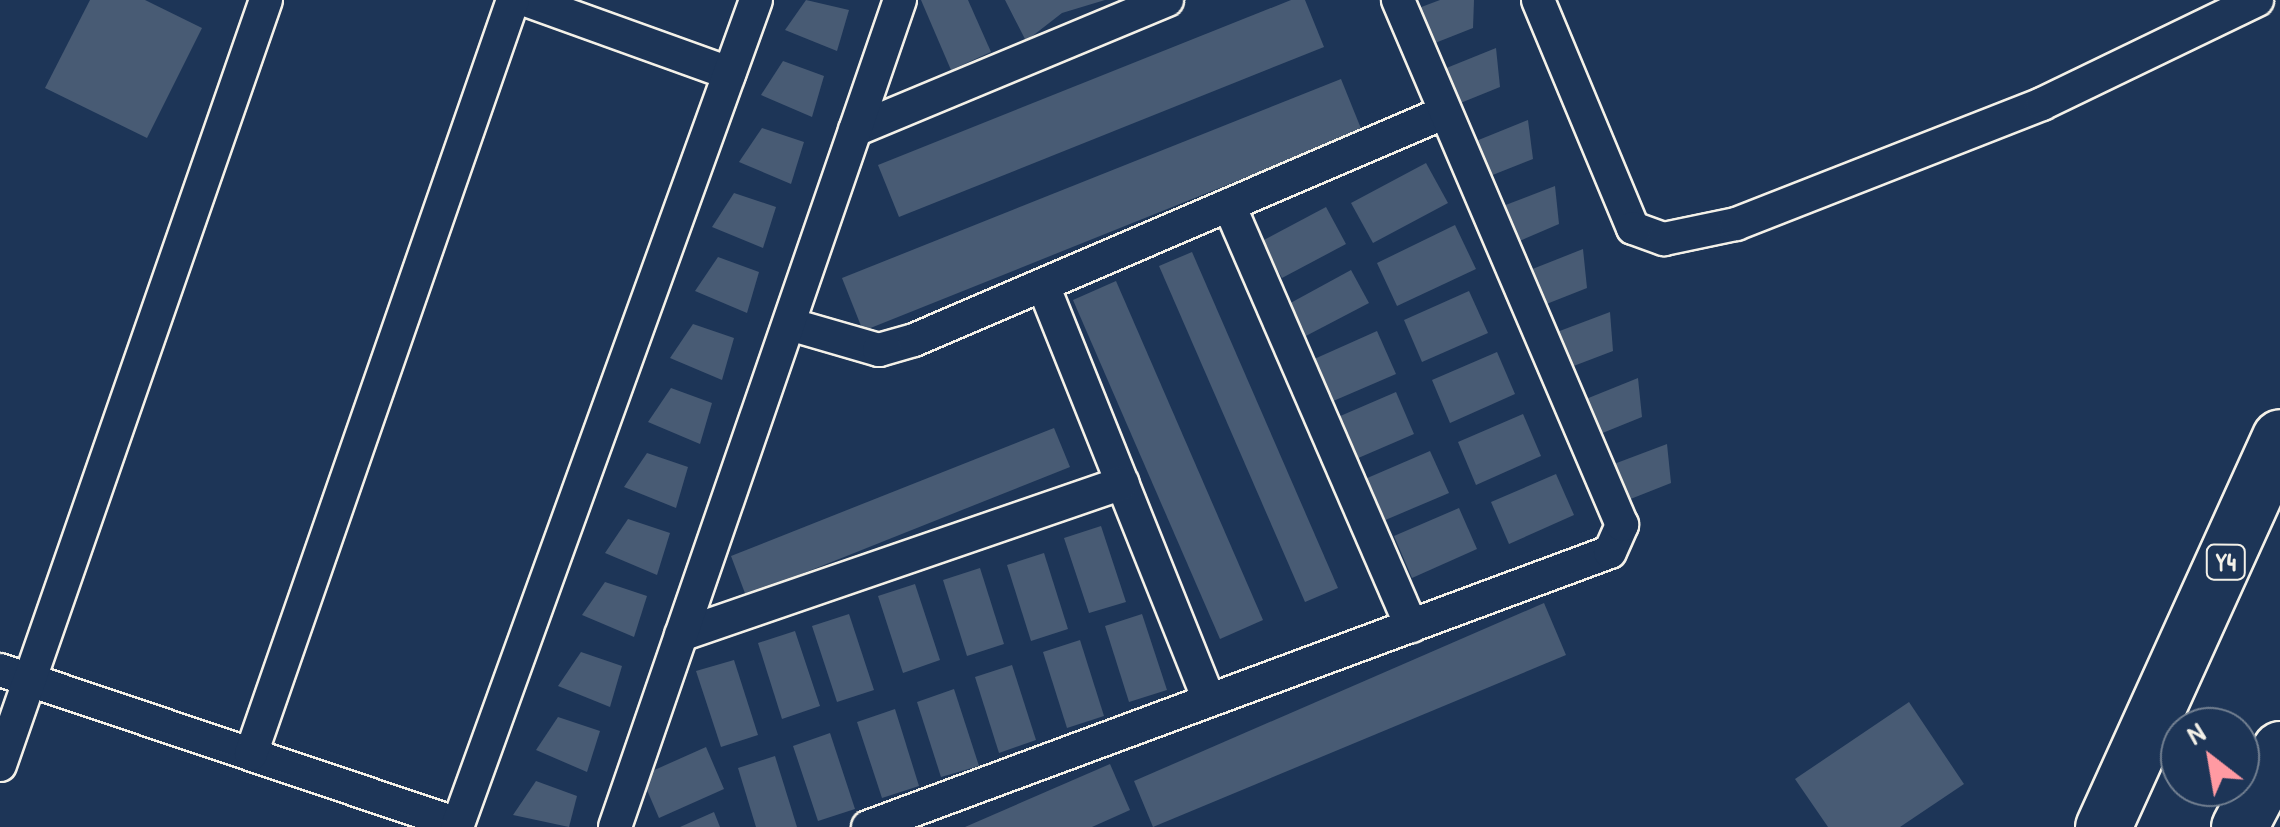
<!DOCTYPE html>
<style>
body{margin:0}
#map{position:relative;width:2280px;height:827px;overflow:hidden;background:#1d3557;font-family:"Patrick Hand",sans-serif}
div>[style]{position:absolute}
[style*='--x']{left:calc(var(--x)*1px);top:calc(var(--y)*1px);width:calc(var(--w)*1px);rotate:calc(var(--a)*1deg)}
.building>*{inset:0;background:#485b74}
.roads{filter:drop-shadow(2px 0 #f4f1e8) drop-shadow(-2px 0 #f4f1e8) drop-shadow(0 2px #f4f1e8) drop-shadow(0 -2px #f4f1e8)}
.street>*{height:32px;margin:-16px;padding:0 16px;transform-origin:16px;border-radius:16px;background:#1d3557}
.highway>*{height:55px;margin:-27.5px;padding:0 27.5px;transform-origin:27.5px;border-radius:27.5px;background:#1d3557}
span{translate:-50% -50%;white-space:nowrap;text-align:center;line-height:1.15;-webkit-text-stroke:9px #1d3557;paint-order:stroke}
.shield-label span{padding:2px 8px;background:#1d3557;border:2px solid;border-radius:8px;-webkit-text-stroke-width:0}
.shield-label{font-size:25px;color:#f4f1e8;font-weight:700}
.north{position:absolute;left:2160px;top:707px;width:100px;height:100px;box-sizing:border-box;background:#1d3557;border:2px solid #738091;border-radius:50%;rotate:329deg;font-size:28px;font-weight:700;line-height:40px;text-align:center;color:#f4f1e8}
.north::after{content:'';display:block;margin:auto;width:35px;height:45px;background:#ff9aa2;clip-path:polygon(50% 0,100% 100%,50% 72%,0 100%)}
</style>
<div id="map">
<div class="building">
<div style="clip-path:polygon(90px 0,145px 0,202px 28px,147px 138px,45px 88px)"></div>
<div style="clip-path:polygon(806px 0,849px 10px,837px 51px,785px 30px)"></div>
<div style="clip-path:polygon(921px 0,968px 0,991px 52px,951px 70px)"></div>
<div style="clip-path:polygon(1005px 0,1105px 0,1062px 13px,1026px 41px)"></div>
<div style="clip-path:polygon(1291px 0,1305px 0,1324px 47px,899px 217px,878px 165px)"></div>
<div style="clip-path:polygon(1440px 0,1474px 0,1473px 28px,1430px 45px,1416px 9px)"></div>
<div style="clip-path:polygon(1496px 48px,1500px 87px,1458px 104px,1444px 69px)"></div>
<div style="clip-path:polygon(783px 61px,824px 76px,812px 117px,761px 95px)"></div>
<div style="clip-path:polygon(1341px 79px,1362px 131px,863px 331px,842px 278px)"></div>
<div style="clip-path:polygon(1528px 120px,1533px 159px,1490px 176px,1476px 141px)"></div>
<div style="clip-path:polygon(762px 128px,804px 142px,791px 184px,739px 162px)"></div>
<div style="clip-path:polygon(1426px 163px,1448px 203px,1373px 243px,1351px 203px)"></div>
<div style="clip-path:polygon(1555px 186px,1559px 224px,1517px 242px,1503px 206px)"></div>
<div style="clip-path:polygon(734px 193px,776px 207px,763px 248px,712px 227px)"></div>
<div style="clip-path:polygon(1326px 207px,1346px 244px,1282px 278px,1262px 241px)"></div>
<div style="clip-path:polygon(1455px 225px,1476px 269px,1397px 306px,1377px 263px)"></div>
<div style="clip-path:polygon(1583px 249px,1587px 288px,1544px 305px,1530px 270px)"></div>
<div style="clip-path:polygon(1192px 252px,1338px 588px,1305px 602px,1159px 266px)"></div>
<div style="clip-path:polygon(718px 257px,759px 272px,747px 313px,695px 291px)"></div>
<div style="clip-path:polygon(1351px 270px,1369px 303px,1302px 338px,1285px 306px)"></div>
<div style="clip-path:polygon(1116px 281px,1263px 620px,1220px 639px,1073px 300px)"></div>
<div style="clip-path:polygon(1469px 291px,1488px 333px,1422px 362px,1404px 320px)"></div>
<div style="clip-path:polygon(1610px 312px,1613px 351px,1571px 367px,1557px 332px)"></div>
<div style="clip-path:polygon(693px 324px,734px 338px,722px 380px,670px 358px)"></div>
<div style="clip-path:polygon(1377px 331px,1396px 374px,1331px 402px,1312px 360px)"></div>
<div style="clip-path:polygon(1497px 352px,1515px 394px,1450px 423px,1432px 380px)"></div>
<div style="clip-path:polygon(1638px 378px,1642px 417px,1600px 434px,1586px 399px)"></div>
<div style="clip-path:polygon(671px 388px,712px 403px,700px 444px,648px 422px)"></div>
<div style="clip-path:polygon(1396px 392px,1414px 434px,1349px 462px,1331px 420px)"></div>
<div style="clip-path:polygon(1523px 414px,1541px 456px,1476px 485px,1458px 442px)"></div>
<div style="clip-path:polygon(1054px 428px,1070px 467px,746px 596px,731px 556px)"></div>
<div style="clip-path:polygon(1667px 444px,1671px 483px,1628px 500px,1614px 464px)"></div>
<div style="clip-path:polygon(1430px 451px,1449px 493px,1383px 521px,1365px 479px)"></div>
<div style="clip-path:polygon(647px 453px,688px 467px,676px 508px,624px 487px)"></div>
<div style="clip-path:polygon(1556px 474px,1574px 515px,1509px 544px,1491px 502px)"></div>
<div style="clip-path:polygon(1459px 508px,1477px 549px,1412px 578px,1394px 536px)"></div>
<div style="clip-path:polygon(628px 519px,670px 533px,657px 575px,605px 553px)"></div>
<div style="clip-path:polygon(1101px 526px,1126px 602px,1089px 613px,1064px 538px)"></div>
<div style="clip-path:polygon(1044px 553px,1068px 629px,1031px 641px,1007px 565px)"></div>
<div style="clip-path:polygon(980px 568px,1004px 644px,967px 656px,943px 580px)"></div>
<div style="clip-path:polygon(605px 582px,647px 596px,634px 637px,582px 615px)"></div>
<div style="clip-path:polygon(915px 584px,940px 660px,903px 673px,878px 596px)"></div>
<div style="clip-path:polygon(1544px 603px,1566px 655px,1153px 827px,1134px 781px)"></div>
<div style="clip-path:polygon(849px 614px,874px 690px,837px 702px,812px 626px)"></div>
<div style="clip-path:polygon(1142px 614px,1167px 690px,1129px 702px,1105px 626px)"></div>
<div style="clip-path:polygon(795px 631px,820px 706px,782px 719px,758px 643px)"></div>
<div style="clip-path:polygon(1080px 640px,1104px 716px,1067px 728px,1043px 652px)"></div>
<div style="clip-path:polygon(581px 652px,622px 666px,610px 707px,558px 686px)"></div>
<div style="clip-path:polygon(734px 660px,758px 735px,721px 747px,696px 671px)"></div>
<div style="clip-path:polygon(1012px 665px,1036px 740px,999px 753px,975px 677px)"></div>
<div style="clip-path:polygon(954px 689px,979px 766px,941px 777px,917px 702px)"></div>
<div style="clip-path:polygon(1909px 702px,1964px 784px,1900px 827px,1828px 827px,1795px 779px)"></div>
<div style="clip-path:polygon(895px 709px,919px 786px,882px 798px,857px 722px)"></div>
<div style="clip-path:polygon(558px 717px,600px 731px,587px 772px,536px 750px)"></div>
<div style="clip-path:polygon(830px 733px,855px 809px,818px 821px,793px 746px)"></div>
<div style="clip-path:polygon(706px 747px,724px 789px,659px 818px,641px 776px)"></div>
<div style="clip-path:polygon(775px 756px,797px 827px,756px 827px,738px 768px)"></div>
<div style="clip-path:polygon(1110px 764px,1130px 810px,1092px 827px,965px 827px)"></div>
<div style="clip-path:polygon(536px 781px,577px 796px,569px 827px,513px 815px)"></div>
<div style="clip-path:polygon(714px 812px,720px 827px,680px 827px)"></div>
</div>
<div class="roads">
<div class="street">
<div style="--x:526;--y:0;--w:216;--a:19.8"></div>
<div style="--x:1538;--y:0;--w:247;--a:67.4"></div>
<div style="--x:1633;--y:228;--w:33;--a:20"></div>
<div style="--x:1664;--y:239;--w:74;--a:-11.8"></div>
<div style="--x:1736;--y:224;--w:329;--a:-21.4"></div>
<div style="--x:2042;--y:104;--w:239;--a:-25.8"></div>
<div style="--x:855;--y:130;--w:338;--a:-22.6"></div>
<div style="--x:1229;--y:205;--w:459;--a:66.6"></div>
<div style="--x:1043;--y:285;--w:447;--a:68.2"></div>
<div style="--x:789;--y:324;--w:94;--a:16.1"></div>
<div style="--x:879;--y:350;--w:36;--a:-16"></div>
<div style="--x:914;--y:340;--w:576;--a:-23.22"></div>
<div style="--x:681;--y:635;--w:467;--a:-19"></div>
<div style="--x:0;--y:670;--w:483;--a:18.6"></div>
<div style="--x:251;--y:754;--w:798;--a:-70.84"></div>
<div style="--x:0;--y:765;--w:810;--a:-70.83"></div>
<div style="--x:457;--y:827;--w:879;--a:-70.12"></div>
<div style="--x:615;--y:827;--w:875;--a:-70.99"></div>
<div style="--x:868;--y:827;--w:791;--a:-20.34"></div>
<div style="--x:1610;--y:552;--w:30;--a:-66"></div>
<div style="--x:1622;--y:525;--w:571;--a:-113.11"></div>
</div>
<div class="highway">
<div style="--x:2103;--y:827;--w:428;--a:-65.6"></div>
<div style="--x:2239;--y:827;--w:88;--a:-62.3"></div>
</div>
</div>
<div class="shield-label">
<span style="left:2226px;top:562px">Y4</span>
</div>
<div class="north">N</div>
</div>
